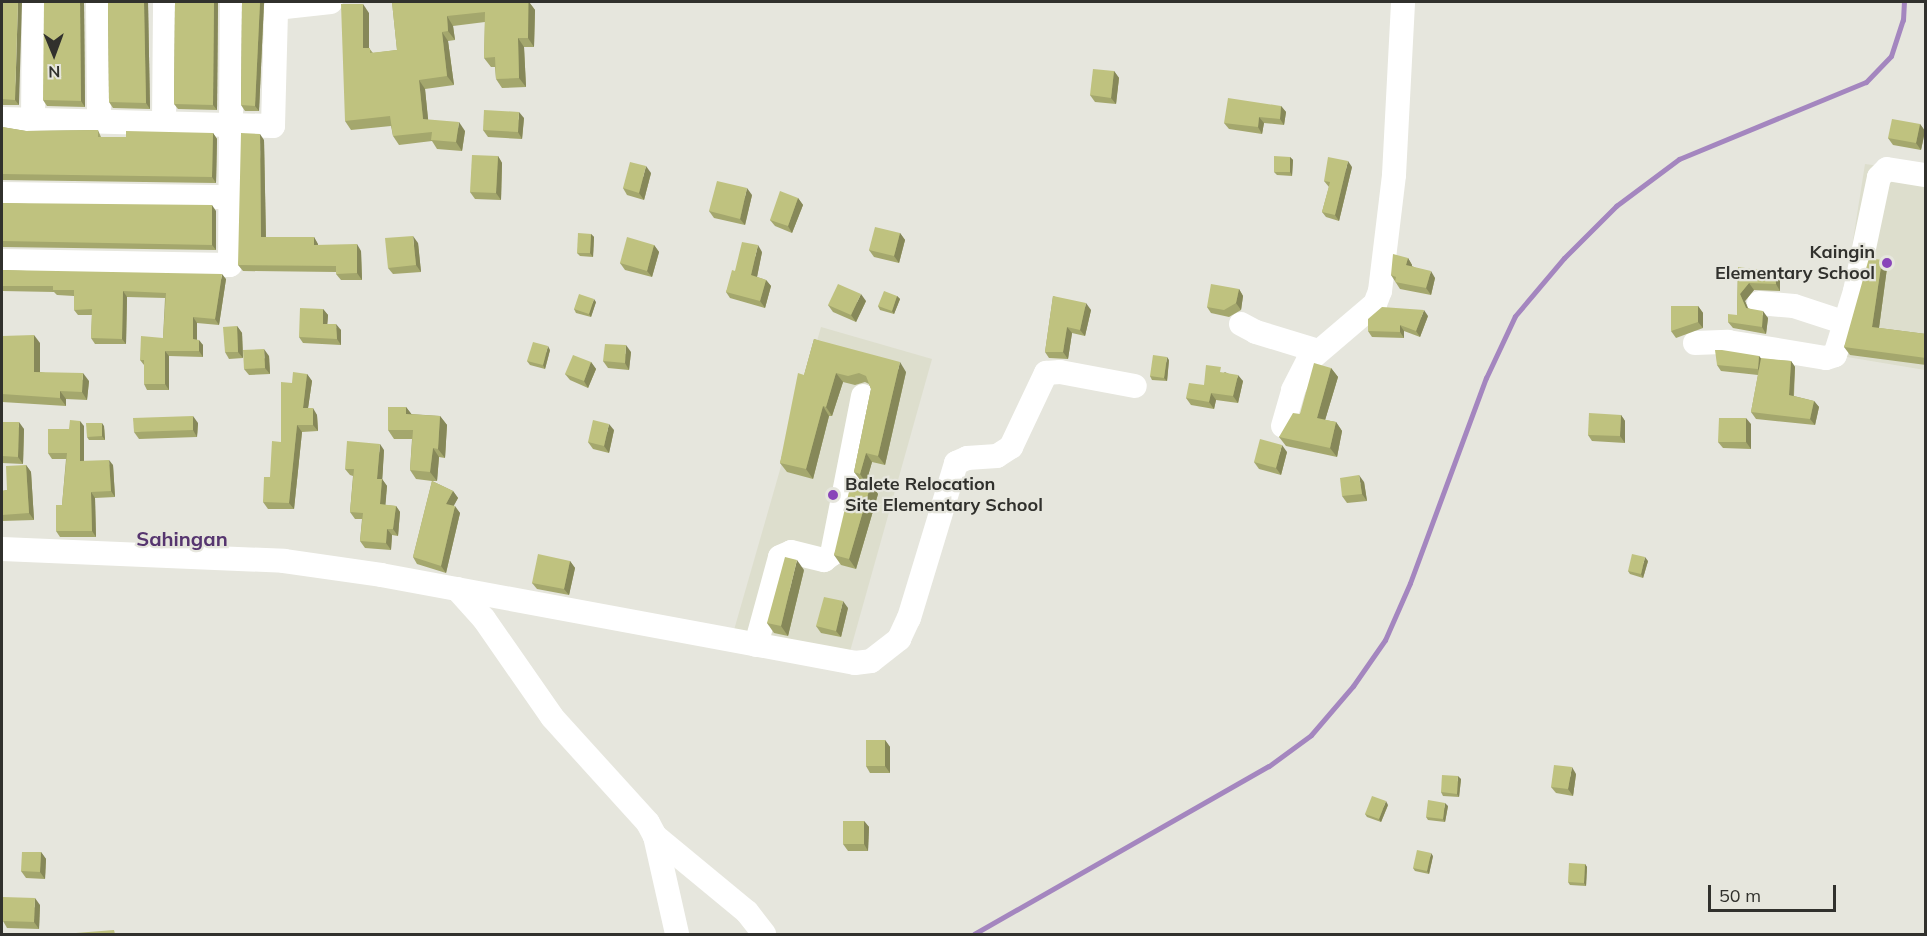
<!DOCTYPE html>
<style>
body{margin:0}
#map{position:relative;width:1927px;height:936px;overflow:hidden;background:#e6e6dd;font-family:Mulish,sans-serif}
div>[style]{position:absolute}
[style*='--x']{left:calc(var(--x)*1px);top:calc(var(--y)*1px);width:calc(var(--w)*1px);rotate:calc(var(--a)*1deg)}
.built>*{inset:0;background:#dddecd}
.stream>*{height:5px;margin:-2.5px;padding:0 2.5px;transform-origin:2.5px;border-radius:2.5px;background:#a486bf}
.minor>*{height:24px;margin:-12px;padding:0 12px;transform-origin:12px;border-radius:12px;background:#fff}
.wall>*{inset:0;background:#a4a76d}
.shaded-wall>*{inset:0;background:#868859}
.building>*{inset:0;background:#bfc27f}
.dots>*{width:16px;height:16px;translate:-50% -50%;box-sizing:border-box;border:3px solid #e6e6dd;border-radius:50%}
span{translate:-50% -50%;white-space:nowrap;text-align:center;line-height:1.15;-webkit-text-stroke:4.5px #e6e6dd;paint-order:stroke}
.poi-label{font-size:18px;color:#31312d;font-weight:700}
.right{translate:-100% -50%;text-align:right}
.left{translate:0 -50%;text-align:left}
.neighbourhood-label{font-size:20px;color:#56356f;font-weight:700}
.frame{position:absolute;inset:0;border:3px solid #31312d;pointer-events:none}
.north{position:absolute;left:24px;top:24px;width:60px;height:60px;-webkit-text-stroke:4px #e6e6dd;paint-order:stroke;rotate:179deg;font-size:16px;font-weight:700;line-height:24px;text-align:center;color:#31312d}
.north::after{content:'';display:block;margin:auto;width:21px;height:27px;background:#31312d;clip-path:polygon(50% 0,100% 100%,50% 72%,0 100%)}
.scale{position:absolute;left:1708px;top:885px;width:128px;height:27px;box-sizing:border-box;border:3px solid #31312d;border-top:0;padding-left:8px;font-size:18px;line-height:21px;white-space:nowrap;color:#31312d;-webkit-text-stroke:4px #e6e6dd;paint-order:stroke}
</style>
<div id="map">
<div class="built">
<div style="clip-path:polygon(1865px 164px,1925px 172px,1925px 370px,1835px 355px)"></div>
<div style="clip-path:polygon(821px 327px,932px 359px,849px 655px,734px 630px)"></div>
</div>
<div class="stream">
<div style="--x:974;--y:934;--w:339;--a:-29.7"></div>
<div style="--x:1269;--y:766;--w:52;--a:-36.4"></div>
<div style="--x:1311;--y:735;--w:65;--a:-49.4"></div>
<div style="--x:1353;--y:686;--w:56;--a:-55.2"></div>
<div style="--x:1385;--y:640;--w:62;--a:-66.3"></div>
<div style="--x:1410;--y:583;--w:219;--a:-69.7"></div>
<div style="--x:1486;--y:378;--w:68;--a:-64.9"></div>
<div style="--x:1515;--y:316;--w:76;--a:-49.8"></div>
<div style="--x:1564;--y:258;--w:74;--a:-45"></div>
<div style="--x:1616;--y:206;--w:79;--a:-36.7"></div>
<div style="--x:1679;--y:159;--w:202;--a:-22.4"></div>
<div style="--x:1866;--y:82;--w:36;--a:-46"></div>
<div style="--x:1891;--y:56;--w:38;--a:-72"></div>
<div style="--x:1903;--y:20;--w:18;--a:-87"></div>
</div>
<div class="minor">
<div style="--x:98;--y:2;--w:119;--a:89.5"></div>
<div style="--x:2;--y:119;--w:271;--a:1.5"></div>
<div style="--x:273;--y:126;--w:118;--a:-88.5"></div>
<div style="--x:276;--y:8;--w:55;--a:-6.2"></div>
<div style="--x:33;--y:120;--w:118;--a:-89.5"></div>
<div style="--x:164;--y:123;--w:121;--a:-89.5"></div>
<div style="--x:2;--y:194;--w:229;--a:0.8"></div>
<div style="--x:2;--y:261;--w:228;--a:1"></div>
<div style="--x:230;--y:265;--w:263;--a:-89.6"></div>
<div style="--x:1759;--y:303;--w:35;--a:5"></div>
<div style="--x:1794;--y:306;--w:55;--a:18.1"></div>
<div style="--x:1241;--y:324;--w:17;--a:28"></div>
<div style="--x:1256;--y:332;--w:65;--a:17"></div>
<div style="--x:1695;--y:343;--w:33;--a:-2"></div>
<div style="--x:1728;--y:342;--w:99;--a:9.3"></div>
<div style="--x:1826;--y:358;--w:9;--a:-18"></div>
<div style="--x:1835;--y:355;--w:67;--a:-72.6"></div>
<div style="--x:1855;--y:291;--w:116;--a:-78.1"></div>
<div style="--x:1879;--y:177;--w:11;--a:-45"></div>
<div style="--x:1887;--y:169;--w:39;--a:9"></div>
<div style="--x:1283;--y:426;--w:37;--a:-74"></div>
<div style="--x:1293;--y:390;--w:33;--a:-63"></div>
<div style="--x:1308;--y:361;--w:88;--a:-40.4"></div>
<div style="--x:1375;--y:304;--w:14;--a:-69"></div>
<div style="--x:1380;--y:291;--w:117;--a:-83.1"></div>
<div style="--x:1394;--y:175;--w:173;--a:-87"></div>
<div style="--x:2;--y:549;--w:282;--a:2.4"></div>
<div style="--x:284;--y:561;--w:98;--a:8.2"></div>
<div style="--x:381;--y:575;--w:482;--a:10.5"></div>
<div style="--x:855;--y:663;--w:16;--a:-7"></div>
<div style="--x:871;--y:661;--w:36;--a:-38"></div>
<div style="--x:899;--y:639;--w:23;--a:-65"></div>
<div style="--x:909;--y:618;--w:162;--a:-73.1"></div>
<div style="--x:956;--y:463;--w:12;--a:-24"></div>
<div style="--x:967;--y:458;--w:30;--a:-4"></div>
<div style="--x:997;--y:456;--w:17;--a:-33"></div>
<div style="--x:1011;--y:447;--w:82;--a:-64.7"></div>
<div style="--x:1046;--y:373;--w:14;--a:-4"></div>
<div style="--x:1060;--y:372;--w:76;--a:10.6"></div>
<div style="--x:457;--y:589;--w:40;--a:48"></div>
<div style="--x:484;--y:619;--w:119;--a:55.2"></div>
<div style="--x:552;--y:717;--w:143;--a:47.8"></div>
<div style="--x:648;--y:823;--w:15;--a:62"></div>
<div style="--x:655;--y:836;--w:100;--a:77.3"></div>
<div style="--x:756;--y:645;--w:91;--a:-74.7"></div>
<div style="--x:780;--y:557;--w:12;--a:-24"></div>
<div style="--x:791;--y:552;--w:34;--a:14"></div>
<div style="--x:824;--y:560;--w:10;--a:-37"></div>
<div style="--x:832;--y:554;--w:161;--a:-78.9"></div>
<div style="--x:655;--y:836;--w:119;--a:39.6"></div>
<div style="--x:747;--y:912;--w:28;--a:52"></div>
</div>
<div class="wall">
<div style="clip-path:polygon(2px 2px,19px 105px,2px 105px)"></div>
<div style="clip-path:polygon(84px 2px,85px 107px,47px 106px,43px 100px)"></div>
<div style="clip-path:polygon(108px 2px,148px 2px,150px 109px,113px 108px,109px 102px)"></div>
<div style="clip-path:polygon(175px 2px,218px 2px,217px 110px,178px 109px,174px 104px)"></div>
<div style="clip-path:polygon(242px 2px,264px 2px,259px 111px,245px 111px,241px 105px)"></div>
<div style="clip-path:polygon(392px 2px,529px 2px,535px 10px,534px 47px,524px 47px,526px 87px,502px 88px,496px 79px,495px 67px,491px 67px,484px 58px,485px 22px,453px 26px,455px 40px,448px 41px,454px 85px,425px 89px,428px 120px,465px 131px,462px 151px,437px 149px,432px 141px,399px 145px,393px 136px,391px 126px,351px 130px,345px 121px,369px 13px,369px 48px,373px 53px,397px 50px)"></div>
<div style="clip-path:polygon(1114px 71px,1119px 78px,1116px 104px,1095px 102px,1090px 95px)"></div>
<div style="clip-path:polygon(1281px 106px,1286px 112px,1284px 125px,1264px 123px,1262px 134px,1229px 129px,1224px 123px)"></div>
<div style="clip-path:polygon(524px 118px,522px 139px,488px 137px,483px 130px)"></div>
<div style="clip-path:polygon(1920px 124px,1925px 131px,1921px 150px,1893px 145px,1888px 138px)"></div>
<div style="clip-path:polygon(2px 127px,26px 131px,98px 130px,101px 137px,126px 137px,213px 133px,217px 139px,216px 183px,2px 180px)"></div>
<div style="clip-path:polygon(264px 140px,266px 237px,314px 237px,318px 245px,361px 251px,362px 280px,341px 280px,336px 274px,336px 272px,243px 271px,238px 265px)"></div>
<div style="clip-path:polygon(498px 156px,502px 163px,501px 200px,475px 199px,470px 192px)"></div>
<div style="clip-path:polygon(1290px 157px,1293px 160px,1292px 176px,1277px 175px,1274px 172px)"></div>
<div style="clip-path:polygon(1352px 167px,1339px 221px,1326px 217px,1322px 212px,1329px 187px,1324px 181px)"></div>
<div style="clip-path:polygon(651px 173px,644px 200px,627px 195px,623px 188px)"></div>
<div style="clip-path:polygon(752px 195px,745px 225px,714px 218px,709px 211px)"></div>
<div style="clip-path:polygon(798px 198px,803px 205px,792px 233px,775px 226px,770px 220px)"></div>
<div style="clip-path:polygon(2px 203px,216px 211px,216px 250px,2px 247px)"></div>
<div style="clip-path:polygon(900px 233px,905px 240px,899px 263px,874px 257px,869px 250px)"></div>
<div style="clip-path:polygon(591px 234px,594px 237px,593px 257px,580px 256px,577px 253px)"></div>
<div style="clip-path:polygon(418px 243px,421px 272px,393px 274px,388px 268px)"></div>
<div style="clip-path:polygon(654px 245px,659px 252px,652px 277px,625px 270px,620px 263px)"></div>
<div style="clip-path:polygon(762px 252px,757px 277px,766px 280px,771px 286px,765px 308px,730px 298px,726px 292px,735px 271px)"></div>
<div style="clip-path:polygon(1408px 258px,1412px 265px,1412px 266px,1435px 278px,1431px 295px,1400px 289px,1391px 275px)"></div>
<div style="clip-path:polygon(1882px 260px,1887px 268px,1879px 328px,1926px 334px,1926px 365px,1850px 355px,1844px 347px)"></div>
<div style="clip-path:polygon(1738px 267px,1780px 279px,1780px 291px,1754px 290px,1745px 301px,1748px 308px,1768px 318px,1766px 334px,1733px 328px,1728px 322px,1737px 315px)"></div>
<div style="clip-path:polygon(2px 270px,226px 279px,219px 325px,197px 323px,197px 340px,203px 345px,203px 357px,169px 356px,169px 390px,147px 390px,144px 384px,144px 365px,140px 360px,163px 338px,165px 298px,127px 297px,126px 344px,95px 344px,91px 338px,92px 315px,78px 315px,74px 310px,74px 296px,57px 295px,54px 292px,2px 291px)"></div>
<div style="clip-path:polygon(1239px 289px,1243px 296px,1241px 310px,1229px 317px,1211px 313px,1207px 307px)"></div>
<div style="clip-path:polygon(897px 296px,900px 299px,894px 314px,880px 310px,878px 306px)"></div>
<div style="clip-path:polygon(1053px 296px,1091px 310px,1085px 336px,1072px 333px,1068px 359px,1049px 358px,1045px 352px)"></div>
<div style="clip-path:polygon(866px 301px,856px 322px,833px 312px,828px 305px)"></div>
<div style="clip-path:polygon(596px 302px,591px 317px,576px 313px,574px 309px)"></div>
<div style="clip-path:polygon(1698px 306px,1703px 313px,1703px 328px,1676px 338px,1671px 331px)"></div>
<div style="clip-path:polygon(323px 309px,328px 315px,327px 324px,341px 330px,341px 345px,303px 343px,299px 337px)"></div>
<div style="clip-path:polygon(1428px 316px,1420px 337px,1404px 331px,1404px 338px,1372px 337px,1368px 331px)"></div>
<div style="clip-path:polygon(237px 326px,242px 333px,243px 358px,229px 359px,225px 352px)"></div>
<div style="clip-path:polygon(2px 336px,40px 343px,40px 372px,89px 381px,87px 400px,66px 399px,66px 406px,2px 402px)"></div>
<div style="clip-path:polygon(814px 339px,906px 372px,885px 465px,872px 462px,866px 483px,878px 494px,856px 569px,841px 565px,834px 555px,861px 481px,854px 472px,871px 389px,869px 384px,865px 382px,855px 385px,843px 382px,832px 416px,829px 416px,813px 479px,787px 472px,780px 463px)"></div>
<div style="clip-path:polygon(550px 350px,545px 369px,530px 365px,527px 361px)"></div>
<div style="clip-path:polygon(631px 352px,629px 370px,608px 368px,603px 361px)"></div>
<div style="clip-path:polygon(269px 356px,270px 374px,249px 375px,244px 369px)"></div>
<div style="clip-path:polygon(1759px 356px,1761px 359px,1791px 361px,1795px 367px,1794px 396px,1814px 401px,1819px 407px,1815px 425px,1756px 419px,1751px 412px,1758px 375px,1721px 371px,1717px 365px)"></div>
<div style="clip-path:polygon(1169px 360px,1167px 381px,1152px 380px,1150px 376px)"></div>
<div style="clip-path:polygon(591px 362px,596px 369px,588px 388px,570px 380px,565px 374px)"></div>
<div style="clip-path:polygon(1331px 368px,1338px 377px,1325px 420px,1336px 422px,1342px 431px,1337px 457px,1286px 446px,1279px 437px,1300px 414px)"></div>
<div style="clip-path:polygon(1225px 372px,1243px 381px,1238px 403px,1216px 400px,1214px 409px,1191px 405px,1186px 398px,1204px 385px)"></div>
<div style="clip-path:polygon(307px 374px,312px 381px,308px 408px,317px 415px,318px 431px,302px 432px,294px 509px,268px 509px,263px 502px,281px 442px,292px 383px)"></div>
<div style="clip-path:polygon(406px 407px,411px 414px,440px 416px,447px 425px,445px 458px,439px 457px,437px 481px,432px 481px,453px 491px,458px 498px,453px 506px,460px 513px,446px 573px,417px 564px,413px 557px,432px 481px,416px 479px,410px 470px,412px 439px,394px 439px,388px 430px)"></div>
<div style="clip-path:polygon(1621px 415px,1625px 421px,1625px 443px,1592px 441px,1588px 435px)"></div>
<div style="clip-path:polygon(2px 422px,24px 429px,23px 464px,2px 463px)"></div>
<div style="clip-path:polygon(198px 423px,197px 437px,139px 439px,134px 432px)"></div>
<div style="clip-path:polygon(1751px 424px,1751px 449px,1723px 448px,1718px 442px)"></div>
<div style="clip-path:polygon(84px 426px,84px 461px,113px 465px,115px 497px,95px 498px,96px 537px,60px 537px,56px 531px,62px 505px,66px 459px,52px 459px,48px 453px)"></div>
<div style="clip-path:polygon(104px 426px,105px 440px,89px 440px,87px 437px)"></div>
<div style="clip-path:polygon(614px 430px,609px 453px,593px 449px,588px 442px)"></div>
<div style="clip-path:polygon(384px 450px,382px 479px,387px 486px,385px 505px,396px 506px,400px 512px,398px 536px,392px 535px,391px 550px,365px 548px,360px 541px,362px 519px,355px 519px,350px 512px,353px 476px,350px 475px,345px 469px)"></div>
<div style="clip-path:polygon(1287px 452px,1281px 475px,1259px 469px,1254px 462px)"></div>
<div style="clip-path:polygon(26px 465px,31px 472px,34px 520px,2px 521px,2px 491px,7px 490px)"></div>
<div style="clip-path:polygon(1364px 482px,1367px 501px,1347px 503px,1342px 496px)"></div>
<div style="clip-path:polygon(570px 561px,575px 568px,569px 595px,537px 589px,532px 583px)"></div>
<div style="clip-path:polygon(1648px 561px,1643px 578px,1630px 574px,1628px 571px)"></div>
<div style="clip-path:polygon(804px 570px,788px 636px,774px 633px,767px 623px)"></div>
<div style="clip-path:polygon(848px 608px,841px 637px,821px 633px,816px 626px)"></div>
<div style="clip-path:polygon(885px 740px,890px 747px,890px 773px,870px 773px,866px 766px)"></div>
<div style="clip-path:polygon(1576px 774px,1573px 796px,1556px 793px,1551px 787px)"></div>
<div style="clip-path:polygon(1461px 779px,1459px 797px,1443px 796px,1441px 792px)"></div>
<div style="clip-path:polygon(1388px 805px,1381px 822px,1367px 817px,1365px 814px)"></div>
<div style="clip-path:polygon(1448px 806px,1445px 822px,1428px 820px,1426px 817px)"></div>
<div style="clip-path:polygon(864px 821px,869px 827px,868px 851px,848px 851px,843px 844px)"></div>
<div style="clip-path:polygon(41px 852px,46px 859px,45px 879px,26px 878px,21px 871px)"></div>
<div style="clip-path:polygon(1433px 856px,1429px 874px,1415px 871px,1413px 868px)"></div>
<div style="clip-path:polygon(1585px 864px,1587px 867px,1586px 886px,1570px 885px,1568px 882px)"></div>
<div style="clip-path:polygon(40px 905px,39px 929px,7px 928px,3px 921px)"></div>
</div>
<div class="shaded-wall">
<div style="clip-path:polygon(18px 2px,22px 2px,19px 105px,15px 100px)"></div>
<div style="clip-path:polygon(80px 2px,84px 2px,85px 107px,81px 101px)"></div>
<div style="clip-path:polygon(144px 2px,148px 2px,150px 109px,146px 103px)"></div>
<div style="clip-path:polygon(214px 2px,218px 2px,217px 110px,213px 105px)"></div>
<div style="clip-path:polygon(260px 2px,264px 2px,259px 111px,255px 106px)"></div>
<div style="clip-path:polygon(529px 2px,535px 10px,534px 47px,528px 38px)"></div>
<div style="clip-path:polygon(363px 4px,369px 13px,369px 57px,363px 48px)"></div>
<div style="clip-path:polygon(447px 16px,453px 26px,455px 40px,448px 31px)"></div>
<div style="clip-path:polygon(442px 32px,448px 41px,454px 85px,447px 76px)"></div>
<div style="clip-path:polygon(518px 38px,524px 47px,526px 87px,519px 78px)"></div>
<div style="clip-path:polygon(1114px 71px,1119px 78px,1116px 104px,1111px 98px)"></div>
<div style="clip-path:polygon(419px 80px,425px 89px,429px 128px,423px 119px)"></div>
<div style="clip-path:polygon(1281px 106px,1286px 112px,1284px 125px,1280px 119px)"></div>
<div style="clip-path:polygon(519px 112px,524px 118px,522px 139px,518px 132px)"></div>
<div style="clip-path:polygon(1259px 117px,1264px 123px,1262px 134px,1258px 127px)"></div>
<div style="clip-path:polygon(459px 122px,465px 131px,462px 151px,456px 142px)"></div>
<div style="clip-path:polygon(1920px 124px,1925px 131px,1921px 150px,1916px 143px)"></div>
<div style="clip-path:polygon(213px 133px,217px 139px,216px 183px,212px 177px)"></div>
<div style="clip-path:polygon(260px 134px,264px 140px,266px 243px,261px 237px)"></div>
<div style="clip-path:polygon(498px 156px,502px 163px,501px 200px,496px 193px)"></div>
<div style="clip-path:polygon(1290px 157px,1293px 160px,1292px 176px,1290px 172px)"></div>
<div style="clip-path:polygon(1348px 161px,1352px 167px,1339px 221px,1335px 215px)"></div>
<div style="clip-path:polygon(646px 166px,651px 173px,644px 200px,639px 193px)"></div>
<div style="clip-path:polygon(747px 188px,752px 195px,745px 225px,740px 219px)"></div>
<div style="clip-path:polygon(798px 198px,803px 205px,792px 233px,788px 226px)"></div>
<div style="clip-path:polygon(212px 205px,216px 211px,216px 250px,212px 245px)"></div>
<div style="clip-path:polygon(900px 233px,905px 240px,899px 263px,894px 256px)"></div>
<div style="clip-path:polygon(591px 234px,594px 237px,593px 257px,590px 253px)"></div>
<div style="clip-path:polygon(413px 236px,418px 243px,421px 272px,416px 265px)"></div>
<div style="clip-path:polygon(314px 237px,318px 244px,318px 251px,314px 245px)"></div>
<div style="clip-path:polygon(357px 244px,361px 251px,362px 280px,357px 273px)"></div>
<div style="clip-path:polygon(654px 245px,659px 252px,652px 277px,647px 271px)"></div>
<div style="clip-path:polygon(758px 245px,762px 252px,756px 282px,751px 275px)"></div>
<div style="clip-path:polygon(1408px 258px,1412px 265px,1410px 272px,1406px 265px)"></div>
<div style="clip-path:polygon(1882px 260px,1887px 268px,1878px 335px,1872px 327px)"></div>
<div style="clip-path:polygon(1431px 271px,1435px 278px,1431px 295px,1426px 288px)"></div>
<div style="clip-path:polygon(1775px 272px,1780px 279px,1780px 291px,1776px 284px)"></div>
<div style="clip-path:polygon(222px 274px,226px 279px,219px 325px,215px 319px)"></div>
<div style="clip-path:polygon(766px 280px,771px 286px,765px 308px,760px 301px)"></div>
<div style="clip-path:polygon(1749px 283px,1754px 290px,1745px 301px,1750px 314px,1746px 308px,1740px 294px)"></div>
<div style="clip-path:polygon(1239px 289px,1243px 296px,1241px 310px,1236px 303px)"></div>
<div style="clip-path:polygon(123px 291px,127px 297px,126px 344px,122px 339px)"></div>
<div style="clip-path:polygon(861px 294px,866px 301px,856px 322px,851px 315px)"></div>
<div style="clip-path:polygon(897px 296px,900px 299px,894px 314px,892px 311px)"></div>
<div style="clip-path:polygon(594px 299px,596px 302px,591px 317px,589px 314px)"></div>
<div style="clip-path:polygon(1086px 303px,1091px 310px,1085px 336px,1080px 330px)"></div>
<div style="clip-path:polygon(1698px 306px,1703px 313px,1703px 328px,1698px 322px)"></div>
<div style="clip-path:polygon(323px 309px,328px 315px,327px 330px,323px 324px)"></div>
<div style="clip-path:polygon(1424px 310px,1428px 316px,1420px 337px,1416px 331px)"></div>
<div style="clip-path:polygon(1763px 311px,1768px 318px,1766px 334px,1762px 327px)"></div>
<div style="clip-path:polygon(193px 317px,197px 323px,197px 345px,193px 339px)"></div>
<div style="clip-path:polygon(336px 324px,341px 330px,341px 345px,337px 339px)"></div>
<div style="clip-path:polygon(1400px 325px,1404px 331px,1404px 338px,1400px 332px)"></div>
<div style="clip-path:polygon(237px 326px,242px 333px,243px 358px,238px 352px)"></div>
<div style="clip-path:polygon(1067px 327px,1072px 333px,1068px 359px,1063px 352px)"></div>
<div style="clip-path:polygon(34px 335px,40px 343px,40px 380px,34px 372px)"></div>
<div style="clip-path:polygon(199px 340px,203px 345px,203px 357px,199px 351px)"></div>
<div style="clip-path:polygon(626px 345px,631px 352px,629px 370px,625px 363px)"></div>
<div style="clip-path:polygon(548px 346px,550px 350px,545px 369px,543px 365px)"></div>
<div style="clip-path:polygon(264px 349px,269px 356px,270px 374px,265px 368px)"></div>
<div style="clip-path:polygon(165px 351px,169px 356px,169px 390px,165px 384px)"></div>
<div style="clip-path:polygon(1759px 356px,1764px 362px,1763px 376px,1758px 369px)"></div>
<div style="clip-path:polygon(1167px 357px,1169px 360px,1167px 381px,1164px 378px)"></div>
<div style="clip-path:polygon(1791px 361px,1795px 367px,1793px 402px,1789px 395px)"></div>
<div style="clip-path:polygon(591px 362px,596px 369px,588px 388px,584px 381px)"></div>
<div style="clip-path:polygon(900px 362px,906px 372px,885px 465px,878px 456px)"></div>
<div style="clip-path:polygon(1331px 368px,1338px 377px,1323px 427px,1317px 418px)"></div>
<div style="clip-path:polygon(83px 373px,89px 381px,87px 400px,82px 392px)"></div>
<div style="clip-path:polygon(836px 373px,843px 382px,832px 416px,826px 407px)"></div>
<div style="clip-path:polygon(307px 374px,312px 381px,307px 415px,303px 408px)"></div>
<div style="clip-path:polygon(1238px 375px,1243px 381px,1238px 403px,1233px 396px)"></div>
<div style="clip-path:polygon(60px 391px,66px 399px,66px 406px,60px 398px)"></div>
<div style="clip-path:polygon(1211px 393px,1216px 400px,1214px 409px,1209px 402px)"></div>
<div style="clip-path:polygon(1814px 401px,1819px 407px,1815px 425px,1810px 419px)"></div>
<div style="clip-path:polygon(823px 406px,829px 416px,813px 479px,806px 469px)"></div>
<div style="clip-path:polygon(406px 407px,413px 416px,406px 414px)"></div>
<div style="clip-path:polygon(313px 408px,317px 415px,318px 431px,313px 425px)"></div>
<div style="clip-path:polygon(1621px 415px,1625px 421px,1625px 443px,1620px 436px)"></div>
<div style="clip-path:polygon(193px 416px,198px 423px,197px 437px,193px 430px)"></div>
<div style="clip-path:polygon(440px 416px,447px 425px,445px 458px,438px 449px)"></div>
<div style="clip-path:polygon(1746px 418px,1751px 424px,1751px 449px,1746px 442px)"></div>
<div style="clip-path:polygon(80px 421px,84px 426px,84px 467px,80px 461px)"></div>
<div style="clip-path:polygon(19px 422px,24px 429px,23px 464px,18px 457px)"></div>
<div style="clip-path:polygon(1336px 422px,1342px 431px,1337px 457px,1330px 448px)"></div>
<div style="clip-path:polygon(102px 423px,104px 426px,105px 440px,102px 436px)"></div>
<div style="clip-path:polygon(609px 424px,614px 430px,609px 453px,604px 446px)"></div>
<div style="clip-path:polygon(297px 425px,302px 432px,294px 509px,289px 503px)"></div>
<div style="clip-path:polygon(380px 444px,384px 450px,382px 485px,377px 479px)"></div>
<div style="clip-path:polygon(1282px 445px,1287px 452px,1281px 475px,1276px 468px)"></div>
<div style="clip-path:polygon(433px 448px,439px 457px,437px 481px,430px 472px)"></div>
<div style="clip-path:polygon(866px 453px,872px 462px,866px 483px,860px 474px)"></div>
<div style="clip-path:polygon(109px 460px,113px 465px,115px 497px,111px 491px)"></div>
<div style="clip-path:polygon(26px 465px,31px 472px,34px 520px,29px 513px)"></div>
<div style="clip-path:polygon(1359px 475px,1364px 482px,1367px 501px,1362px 494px)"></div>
<div style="clip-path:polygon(382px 479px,387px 486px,385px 511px,380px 504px)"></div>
<div style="clip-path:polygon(871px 484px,878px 494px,856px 569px,849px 559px)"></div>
<div style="clip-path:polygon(453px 491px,458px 498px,451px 511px,446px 504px)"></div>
<div style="clip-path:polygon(91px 492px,95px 498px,96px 537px,92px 531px)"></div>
<div style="clip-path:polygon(396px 506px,400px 512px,398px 536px,393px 529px)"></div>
<div style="clip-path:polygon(455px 506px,460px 513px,446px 573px,441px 566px)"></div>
<div style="clip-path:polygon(387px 529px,392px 535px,391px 550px,386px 543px)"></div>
<div style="clip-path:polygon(1645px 557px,1648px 561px,1643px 578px,1641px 574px)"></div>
<div style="clip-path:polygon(797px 560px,804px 570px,788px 636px,781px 626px)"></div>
<div style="clip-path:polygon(570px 561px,575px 568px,569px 595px,564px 589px)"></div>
<div style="clip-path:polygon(843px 601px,848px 608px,841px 637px,836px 631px)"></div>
<div style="clip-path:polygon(885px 740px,890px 747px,890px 773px,885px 766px)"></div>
<div style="clip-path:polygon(1572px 767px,1576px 774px,1573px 796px,1568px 789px)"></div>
<div style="clip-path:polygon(1458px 776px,1461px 779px,1459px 797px,1457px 794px)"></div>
<div style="clip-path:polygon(1386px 801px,1388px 805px,1381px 822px,1379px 819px)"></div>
<div style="clip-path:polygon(1445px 803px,1448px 806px,1445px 822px,1443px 819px)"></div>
<div style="clip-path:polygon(864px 821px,869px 827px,868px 851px,864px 844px)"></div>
<div style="clip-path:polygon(41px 852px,46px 859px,45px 879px,40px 872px)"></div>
<div style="clip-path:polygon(1431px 853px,1433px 856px,1429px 874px,1427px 871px)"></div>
<div style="clip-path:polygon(1585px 864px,1587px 867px,1586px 886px,1584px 883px)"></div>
<div style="clip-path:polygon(35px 898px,40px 905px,39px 929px,34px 922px)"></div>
</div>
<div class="building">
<div style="clip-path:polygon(2px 2px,18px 2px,15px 100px,2px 99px)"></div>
<div style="clip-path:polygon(44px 2px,80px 2px,81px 101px,43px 100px)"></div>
<div style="clip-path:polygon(108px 2px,144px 2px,146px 103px,109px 102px)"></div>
<div style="clip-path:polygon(175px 2px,214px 2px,213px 105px,174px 104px)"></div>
<div style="clip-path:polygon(242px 2px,260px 2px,255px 106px,241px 105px)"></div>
<div style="clip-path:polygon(392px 2px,528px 2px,528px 38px,518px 38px,519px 78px,496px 79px,495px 57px,484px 58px,485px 12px,447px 16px,448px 31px,442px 32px,447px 76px,419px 80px,423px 119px,459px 122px,456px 142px,431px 140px,432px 132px,393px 136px,390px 116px,345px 121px,341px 4px,363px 4px,363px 48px,370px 48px,370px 53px,397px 50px)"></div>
<div style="clip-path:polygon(1093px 69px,1114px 71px,1111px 98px,1090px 95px)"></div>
<div style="clip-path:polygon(1228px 98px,1281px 106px,1280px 119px,1259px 117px,1258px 127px,1224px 123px)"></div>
<div style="clip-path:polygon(484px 110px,519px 112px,518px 132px,483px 130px)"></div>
<div style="clip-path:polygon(1892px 119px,1920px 124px,1916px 143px,1888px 138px)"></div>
<div style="clip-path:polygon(2px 127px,26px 131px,98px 130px,98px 137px,126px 137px,126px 131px,213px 133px,212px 177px,2px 174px)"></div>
<div style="clip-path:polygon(241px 133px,260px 134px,261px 237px,314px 237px,314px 245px,357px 244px,357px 273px,336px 274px,336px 266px,238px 265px)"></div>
<div style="clip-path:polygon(472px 155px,498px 156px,496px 193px,470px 192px)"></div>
<div style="clip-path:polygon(1274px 156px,1290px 157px,1290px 172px,1274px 172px)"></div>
<div style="clip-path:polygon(1328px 157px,1348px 161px,1335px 215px,1322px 212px,1330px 182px,1324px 181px)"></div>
<div style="clip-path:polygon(630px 162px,646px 166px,639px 193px,623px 188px)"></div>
<div style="clip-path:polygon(717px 181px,747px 188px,740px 219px,709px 211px)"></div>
<div style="clip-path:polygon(780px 191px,798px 198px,788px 226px,770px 220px)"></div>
<div style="clip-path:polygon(2px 203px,212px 205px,212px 245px,2px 241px)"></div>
<div style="clip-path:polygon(875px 227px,900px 233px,894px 256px,869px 250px)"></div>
<div style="clip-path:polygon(578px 233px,591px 234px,590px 253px,577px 253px)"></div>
<div style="clip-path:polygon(413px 236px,416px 265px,388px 268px,385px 238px)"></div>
<div style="clip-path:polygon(627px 237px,654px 245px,647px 271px,620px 263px)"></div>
<div style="clip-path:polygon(742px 242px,758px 245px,751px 275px,766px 280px,760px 301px,726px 292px,732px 270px,735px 271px)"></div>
<div style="clip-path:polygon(1393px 254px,1408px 258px,1406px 265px,1431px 271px,1426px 288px,1395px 282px,1396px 277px,1391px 275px)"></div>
<div style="clip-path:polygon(1869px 258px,1882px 260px,1872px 327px,1926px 334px,1926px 358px,1844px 347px)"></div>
<div style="clip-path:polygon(1738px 267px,1775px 272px,1776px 284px,1749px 283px,1740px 294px,1746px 308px,1763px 311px,1762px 327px,1728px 322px,1728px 314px,1737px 315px)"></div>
<div style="clip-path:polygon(2px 270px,222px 274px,215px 319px,193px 317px,193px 339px,199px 340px,199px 351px,165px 351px,165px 384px,144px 384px,144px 360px,140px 360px,141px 336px,163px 338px,166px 293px,123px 291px,122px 339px,91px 338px,92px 309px,74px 310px,74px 290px,53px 290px,53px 286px,2px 286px)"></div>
<div style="clip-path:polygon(838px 284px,861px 294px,851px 315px,828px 305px)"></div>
<div style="clip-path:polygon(1211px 284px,1239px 289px,1236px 303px,1224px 310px,1207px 307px)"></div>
<div style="clip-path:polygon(884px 291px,897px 296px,892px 311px,878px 306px)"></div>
<div style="clip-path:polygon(579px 294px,594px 299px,589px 314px,574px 309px)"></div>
<div style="clip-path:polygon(1053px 296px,1086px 303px,1080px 330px,1067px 327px,1063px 352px,1045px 352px)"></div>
<div style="clip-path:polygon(1671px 306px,1698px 306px,1698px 322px,1671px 331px)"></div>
<div style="clip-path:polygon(1382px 307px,1424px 310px,1416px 331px,1400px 325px,1400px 332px,1368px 331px,1368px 319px)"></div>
<div style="clip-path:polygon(300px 308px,323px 309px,323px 324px,336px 324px,337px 339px,299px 337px)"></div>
<div style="clip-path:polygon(237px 326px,238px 352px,225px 352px,223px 327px)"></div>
<div style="clip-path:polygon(34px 335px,34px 372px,83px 373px,82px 392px,60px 391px,60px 398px,2px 394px,2px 336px)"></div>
<div style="clip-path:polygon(814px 339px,900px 362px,878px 456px,866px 453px,860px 474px,854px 472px,871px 389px,866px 376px,859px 373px,848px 376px,836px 373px,826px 407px,823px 406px,806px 469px,780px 463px,798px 373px,804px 375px)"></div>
<div style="clip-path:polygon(533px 342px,548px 346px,543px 365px,527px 361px)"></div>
<div style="clip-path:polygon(605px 344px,626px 345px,625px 363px,603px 361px)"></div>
<div style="clip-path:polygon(264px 349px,265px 368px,244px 369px,243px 350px)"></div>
<div style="clip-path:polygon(1715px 350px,1722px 350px,1759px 356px,1758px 369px,1717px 365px)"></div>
<div style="clip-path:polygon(573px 355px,591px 362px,584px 381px,565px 374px)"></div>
<div style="clip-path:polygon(1153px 355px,1167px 357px,1164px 378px,1150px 376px)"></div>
<div style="clip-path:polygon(1761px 358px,1791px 361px,1789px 395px,1814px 401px,1810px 419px,1751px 412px)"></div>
<div style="clip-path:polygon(1314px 363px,1331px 368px,1317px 418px,1336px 422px,1330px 448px,1279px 437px,1293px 413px,1300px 414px)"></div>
<div style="clip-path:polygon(1206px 365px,1221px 367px,1220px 372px,1238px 375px,1233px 396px,1211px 393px,1209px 402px,1186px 398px,1189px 383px,1204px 385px)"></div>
<div style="clip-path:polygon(293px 372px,307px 374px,303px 408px,313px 408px,313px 425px,297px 425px,289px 503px,263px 502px,264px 477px,270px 477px,272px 441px,281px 442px,281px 382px,292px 383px)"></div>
<div style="clip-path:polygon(388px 407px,406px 407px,406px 414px,440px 416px,438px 449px,433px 448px,430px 472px,410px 470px,413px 430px,388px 430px)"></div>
<div style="clip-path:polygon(1589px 413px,1621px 415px,1620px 436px,1588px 435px)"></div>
<div style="clip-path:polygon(193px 416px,193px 430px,134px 432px,133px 418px)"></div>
<div style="clip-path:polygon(1719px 418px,1746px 418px,1746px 442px,1718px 442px)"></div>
<div style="clip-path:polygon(70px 420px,80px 421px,80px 461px,109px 460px,111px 491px,91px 492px,92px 531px,56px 531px,56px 505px,62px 505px,67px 453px,48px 453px,48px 429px,69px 429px)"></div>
<div style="clip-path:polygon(593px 420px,609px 424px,604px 446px,588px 442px)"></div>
<div style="clip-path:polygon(2px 422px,19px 422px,18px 457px,2px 456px)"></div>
<div style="clip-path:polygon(86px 423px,102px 423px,102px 436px,87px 437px)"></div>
<div style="clip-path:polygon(1260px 439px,1282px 445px,1276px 468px,1254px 462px)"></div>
<div style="clip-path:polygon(347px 441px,380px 444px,377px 479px,382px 479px,380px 504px,396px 506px,393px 529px,387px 529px,386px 543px,360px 541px,363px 513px,350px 512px,354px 469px,345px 469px)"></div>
<div style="clip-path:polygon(26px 465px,29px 513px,2px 515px,2px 491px,7px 490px,6px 466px)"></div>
<div style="clip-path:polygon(1359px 475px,1362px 494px,1342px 496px,1340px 478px)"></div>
<div style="clip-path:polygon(852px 479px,871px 484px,849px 559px,834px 555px)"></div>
<div style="clip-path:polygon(432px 481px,453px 491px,446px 504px,455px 506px,441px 566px,413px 557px)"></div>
<div style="clip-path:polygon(538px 554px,570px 561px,564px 589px,532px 583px)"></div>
<div style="clip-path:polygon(1632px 554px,1645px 557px,1641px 574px,1628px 571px)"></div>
<div style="clip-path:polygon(785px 557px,797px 560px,781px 626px,767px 623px)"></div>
<div style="clip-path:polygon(824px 597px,843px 601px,836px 631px,816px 626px)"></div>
<div style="clip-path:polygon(866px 740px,885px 740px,885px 766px,866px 766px)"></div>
<div style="clip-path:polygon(1554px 765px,1572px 767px,1568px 789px,1551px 787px)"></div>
<div style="clip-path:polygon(1442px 775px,1458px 776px,1457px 794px,1441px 792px)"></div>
<div style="clip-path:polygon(1372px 796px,1386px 801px,1379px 819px,1365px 814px)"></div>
<div style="clip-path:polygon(1428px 800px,1445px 803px,1443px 819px,1426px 817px)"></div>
<div style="clip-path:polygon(843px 821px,864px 821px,864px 844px,843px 844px)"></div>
<div style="clip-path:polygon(1417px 850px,1431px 853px,1427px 871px,1413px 868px)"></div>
<div style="clip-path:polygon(22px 852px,41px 852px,40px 872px,21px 871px)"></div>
<div style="clip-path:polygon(1569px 863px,1585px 864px,1584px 883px,1568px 882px)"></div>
<div style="clip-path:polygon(3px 897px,35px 898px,34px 922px,3px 921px)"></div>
<div style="clip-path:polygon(114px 930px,115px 934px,77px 934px,76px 933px)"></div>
</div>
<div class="dots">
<div style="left:1887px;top:263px;background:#8945b9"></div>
<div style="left:833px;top:495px;background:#8945b9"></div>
</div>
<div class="poi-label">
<span class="right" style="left:1875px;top:263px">Kaingin<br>Elementary School</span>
<span class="left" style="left:845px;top:495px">Balete Relocation<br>Site Elementary School</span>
</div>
<div class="neighbourhood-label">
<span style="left:182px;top:538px">Sahingan</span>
</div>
<div class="frame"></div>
<div class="north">N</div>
<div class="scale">50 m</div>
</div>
